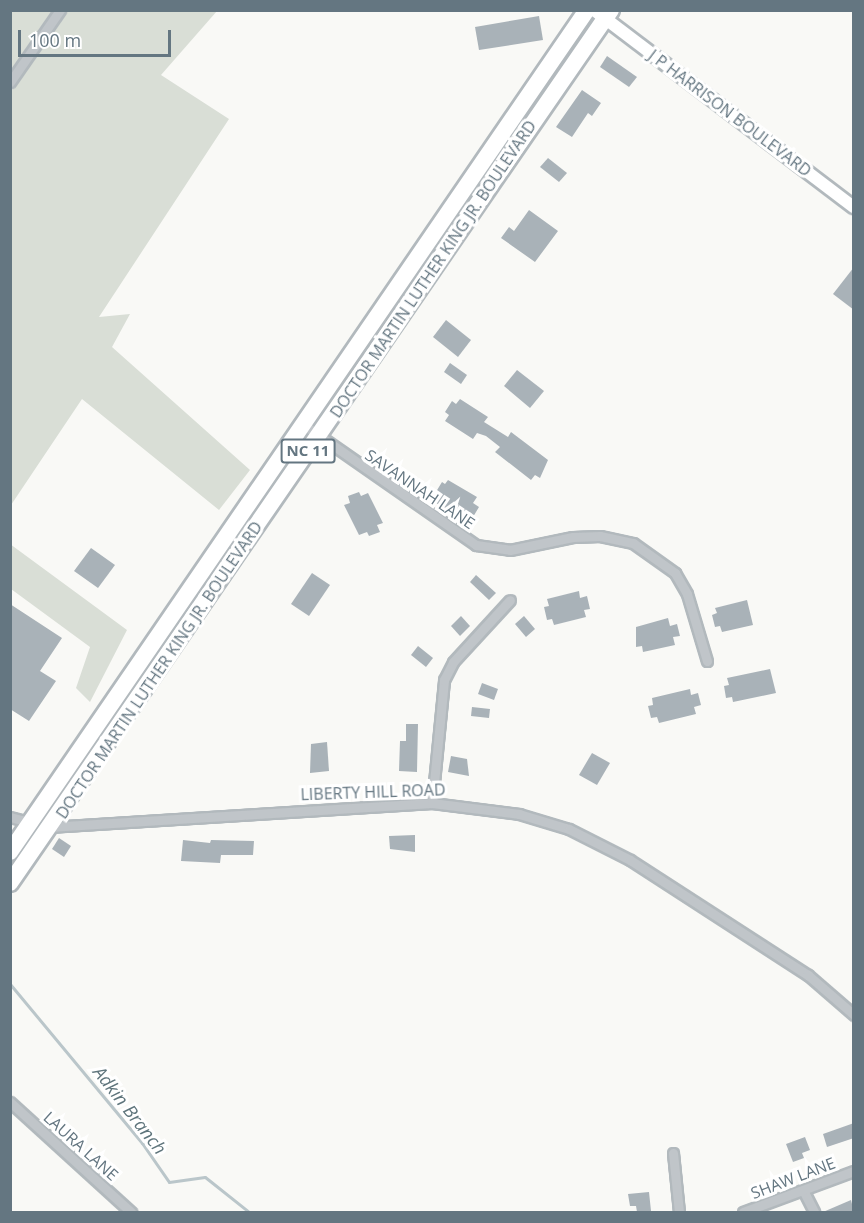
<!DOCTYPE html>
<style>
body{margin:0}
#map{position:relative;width:864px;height:1223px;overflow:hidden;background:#f9f9f6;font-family:"Open Sans",sans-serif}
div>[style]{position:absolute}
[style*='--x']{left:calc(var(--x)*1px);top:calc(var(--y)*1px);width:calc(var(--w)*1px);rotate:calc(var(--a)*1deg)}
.green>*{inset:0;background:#d9ded6}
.stream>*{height:3px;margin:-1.5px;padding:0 1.5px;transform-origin:1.5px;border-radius:1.5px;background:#bac6ca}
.building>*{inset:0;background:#a9b2b8}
.roads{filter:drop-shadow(2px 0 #b2b9bd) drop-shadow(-2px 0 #b2b9bd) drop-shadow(0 2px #b2b9bd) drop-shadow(0 -2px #b2b9bd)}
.street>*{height:9px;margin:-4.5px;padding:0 4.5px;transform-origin:4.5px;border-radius:4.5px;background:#c0c5c9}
.secondary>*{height:12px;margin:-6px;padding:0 6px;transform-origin:6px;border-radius:6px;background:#fff}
.highway>*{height:16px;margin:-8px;padding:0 8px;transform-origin:8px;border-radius:8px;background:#fff}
span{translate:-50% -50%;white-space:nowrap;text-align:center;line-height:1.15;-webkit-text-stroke:6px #fff;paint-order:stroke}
.shield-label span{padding:2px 4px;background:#fff;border:2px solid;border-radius:4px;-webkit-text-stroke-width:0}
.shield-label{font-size:15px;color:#647681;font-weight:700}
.street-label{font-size:16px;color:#647681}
.water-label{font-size:18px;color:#5f757c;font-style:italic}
.frame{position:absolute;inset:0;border:12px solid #647681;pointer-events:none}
.scale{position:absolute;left:18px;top:30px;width:153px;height:27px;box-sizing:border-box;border:3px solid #647681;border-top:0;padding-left:8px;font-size:18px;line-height:21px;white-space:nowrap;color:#647681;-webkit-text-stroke:4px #fff;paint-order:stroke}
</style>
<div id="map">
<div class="green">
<div style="clip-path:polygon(11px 11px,217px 11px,161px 75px,229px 119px,99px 317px,130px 314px,112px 347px,250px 470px,219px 510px,82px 399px,11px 505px)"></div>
<div style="clip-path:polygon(10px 544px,127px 630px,90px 702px,76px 688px,90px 647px,11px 589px)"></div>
</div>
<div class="stream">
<div style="--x:10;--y:984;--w:207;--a:50.3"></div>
<div style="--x:142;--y:1143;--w:47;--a:55.3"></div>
<div style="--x:169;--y:1182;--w:36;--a:-8"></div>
<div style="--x:205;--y:1177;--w:56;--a:38.5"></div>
</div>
<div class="building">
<div style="clip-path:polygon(539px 16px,543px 40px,479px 50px,475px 27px)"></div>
<div style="clip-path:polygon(607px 56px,637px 77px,629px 87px,600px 67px)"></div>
<div style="clip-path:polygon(582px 90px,601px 103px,592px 116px,588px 113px,572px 137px,556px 127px)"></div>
<div style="clip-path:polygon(548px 158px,567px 173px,559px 182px,540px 167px)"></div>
<div style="clip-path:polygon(529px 210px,558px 231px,535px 262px,501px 238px,509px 227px,514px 231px)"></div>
<div style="clip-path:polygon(854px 267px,854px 310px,833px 294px)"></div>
<div style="clip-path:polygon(446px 320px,471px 340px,458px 357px,433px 337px)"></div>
<div style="clip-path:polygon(450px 363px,467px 375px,461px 384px,444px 372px)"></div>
<div style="clip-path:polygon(517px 370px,544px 391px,530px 408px,504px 386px)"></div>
<div style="clip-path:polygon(460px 399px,488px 417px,484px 422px,508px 437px,511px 432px,548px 460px,540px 478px,535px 475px,531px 480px,495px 452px,500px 447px,486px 436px,477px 433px,473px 439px,445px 421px,449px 415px,445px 412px,452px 401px,456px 404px)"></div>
<div style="clip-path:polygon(448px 480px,477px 497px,473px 503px,479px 507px,473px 517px,466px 513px,463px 519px,431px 500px,442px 482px,445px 484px)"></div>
<div style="clip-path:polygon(359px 492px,361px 496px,368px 493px,383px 523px,377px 525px,380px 532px,369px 536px,367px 532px,359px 535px,344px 505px,350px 503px,348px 496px)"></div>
<div style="clip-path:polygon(91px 548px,115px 565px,98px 588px,74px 571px)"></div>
<div style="clip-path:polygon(312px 573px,330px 585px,309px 616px,291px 604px)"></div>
<div style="clip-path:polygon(476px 575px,496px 593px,489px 600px,470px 582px)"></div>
<div style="clip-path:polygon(579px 591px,580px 598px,587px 596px,590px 609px,584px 610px,586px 617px,554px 625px,552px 619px,547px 620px,544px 607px,549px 606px,547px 599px)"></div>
<div style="clip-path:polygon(747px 600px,753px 625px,722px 632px,720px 626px,715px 627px,712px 615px,717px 613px,715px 608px)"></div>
<div style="clip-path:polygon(10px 604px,62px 638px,40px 671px,56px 681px,29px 721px,10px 709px)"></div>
<div style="clip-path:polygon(461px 616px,470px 626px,460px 636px,451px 626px)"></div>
<div style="clip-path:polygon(524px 616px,535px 629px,526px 637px,515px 624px)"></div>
<div style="clip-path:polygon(668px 618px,670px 626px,677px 624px,680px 636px,673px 637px,675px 645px,643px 652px,642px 646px,636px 647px,636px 627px)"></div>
<div style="clip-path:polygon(418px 646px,433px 658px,426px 667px,411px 655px)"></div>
<div style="clip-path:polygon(770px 669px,776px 693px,733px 702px,732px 697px,726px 698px,724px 686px,729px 685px,727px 678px)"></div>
<div style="clip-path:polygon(482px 683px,498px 689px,494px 700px,478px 694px)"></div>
<div style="clip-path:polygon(690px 689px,691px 695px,698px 693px,701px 705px,694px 707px,696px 714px,659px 723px,657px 717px,651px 718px,648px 706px,653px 705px,652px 698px)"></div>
<div style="clip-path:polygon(472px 707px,490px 709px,489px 718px,471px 716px)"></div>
<div style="clip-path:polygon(406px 724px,418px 724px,417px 772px,399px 771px,400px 741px,406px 741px)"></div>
<div style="clip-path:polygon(327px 742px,329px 771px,310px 773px,311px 744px)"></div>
<div style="clip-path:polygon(592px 753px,610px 763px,597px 785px,579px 775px)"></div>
<div style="clip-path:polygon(451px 756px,467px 759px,469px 776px,448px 772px)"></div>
<div style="clip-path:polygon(415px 835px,415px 852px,390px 849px,389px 836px)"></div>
<div style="clip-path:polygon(59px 838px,71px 846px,64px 857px,52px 849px)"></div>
<div style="clip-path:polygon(183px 840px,210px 843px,211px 840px,254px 841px,253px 855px,221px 855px,220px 863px,181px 861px)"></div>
<div style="clip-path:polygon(854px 1123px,854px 1138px,827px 1147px,823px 1134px)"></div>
<div style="clip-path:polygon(805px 1137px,810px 1150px,802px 1153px,804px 1158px,793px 1162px,786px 1144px)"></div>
<div style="clip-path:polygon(649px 1192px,651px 1211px,637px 1212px,636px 1206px,630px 1206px,628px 1194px)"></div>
<div style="clip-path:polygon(851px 1200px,854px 1212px,823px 1212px)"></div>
</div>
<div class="roads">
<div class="street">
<div style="--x:10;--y:82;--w:88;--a:-55.2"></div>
<div style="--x:304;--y:425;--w:210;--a:34.9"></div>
<div style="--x:476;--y:545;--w:34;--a:8"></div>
<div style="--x:510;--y:550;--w:64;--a:-11.7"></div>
<div style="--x:573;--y:537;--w:27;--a:-2"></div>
<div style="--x:600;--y:536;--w:34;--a:12"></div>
<div style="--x:633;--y:543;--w:52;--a:35.5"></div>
<div style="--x:675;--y:573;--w:24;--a:60"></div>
<div style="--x:687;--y:594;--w:70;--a:73.4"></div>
<div style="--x:432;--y:803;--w:124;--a:-84.4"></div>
<div style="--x:444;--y:680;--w:20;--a:-63"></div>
<div style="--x:453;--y:662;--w:84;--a:-47.4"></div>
<div style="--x:10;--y:817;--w:24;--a:15"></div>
<div style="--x:49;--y:827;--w:384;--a:-3.6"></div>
<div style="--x:432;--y:803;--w:88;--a:7.2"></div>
<div style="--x:519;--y:814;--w:52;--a:16.7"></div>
<div style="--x:569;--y:829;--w:68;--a:26.9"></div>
<div style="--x:630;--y:860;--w:212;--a:32.9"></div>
<div style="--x:808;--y:975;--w:61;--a:41"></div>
<div style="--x:10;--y:1102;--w:164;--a:42.3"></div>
<div style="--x:673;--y:1153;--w:59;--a:84.2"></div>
<div style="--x:803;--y:1190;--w:25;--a:63"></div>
<div style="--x:743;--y:1212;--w:118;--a:-20.3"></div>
</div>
<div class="secondary">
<div style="--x:594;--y:10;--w:326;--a:37.2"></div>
</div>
<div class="highway">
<div style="--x:10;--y:852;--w:1021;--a:-55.58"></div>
<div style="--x:10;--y:883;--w:1060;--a:-55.46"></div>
</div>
</div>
<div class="shield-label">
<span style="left:308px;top:451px">NC 11</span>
</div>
<div class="street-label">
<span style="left:730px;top:113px;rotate:37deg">J P HARRISON BOULEVARD</span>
<span style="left:433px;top:269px;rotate:-56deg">DOCTOR MARTIN LUTHER KING JR. BOULEVARD</span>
<span style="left:420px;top:489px;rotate:34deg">SAVANNAH LANE</span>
<span style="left:159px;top:670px;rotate:-56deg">DOCTOR MARTIN LUTHER KING JR. BOULEVARD</span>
<span style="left:373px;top:792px;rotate:-2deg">LIBERTY HILL ROAD</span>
<span style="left:81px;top:1146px;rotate:42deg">LAURA LANE</span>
<span style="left:793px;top:1178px;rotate:-21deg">SHAW LANE</span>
</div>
<div class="water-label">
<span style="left:130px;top:1110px;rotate:52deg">Adkin Branch</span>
</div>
<div class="frame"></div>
<div class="scale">100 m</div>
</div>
